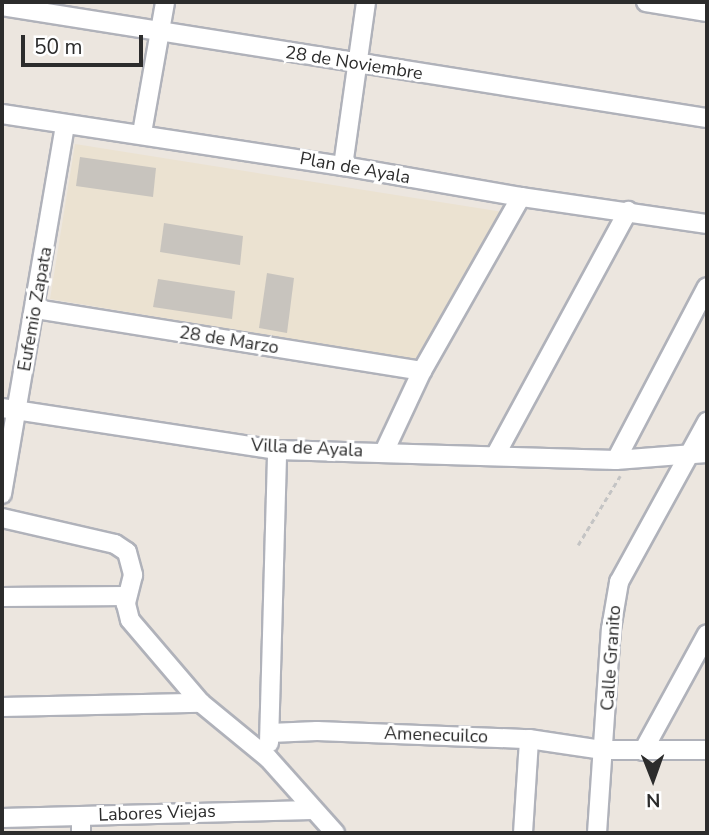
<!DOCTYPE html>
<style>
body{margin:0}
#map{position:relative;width:709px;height:835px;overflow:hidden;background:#ece6df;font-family:"Nunito Sans",sans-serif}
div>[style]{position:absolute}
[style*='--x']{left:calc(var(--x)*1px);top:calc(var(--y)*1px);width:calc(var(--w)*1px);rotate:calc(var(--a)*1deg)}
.education>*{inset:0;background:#ebe2d1}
.building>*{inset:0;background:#c8c4be}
.path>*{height:2.5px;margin-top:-1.25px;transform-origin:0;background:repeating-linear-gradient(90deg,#c4c4c4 0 5px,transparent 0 8.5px)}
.roads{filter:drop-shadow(2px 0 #b0b2ba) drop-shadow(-2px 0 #b0b2ba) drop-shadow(0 2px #b0b2ba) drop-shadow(0 -2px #b0b2ba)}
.street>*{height:18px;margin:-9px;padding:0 9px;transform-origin:9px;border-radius:9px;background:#fff}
span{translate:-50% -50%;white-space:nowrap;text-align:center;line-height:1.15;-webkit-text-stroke:6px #fff;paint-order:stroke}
.street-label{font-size:18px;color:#2c2c2c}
.frame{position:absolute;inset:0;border:4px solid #2c2c2c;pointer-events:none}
.north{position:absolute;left:618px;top:744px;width:70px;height:70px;-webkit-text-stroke:5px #fff;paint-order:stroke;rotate:179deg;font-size:19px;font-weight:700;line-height:28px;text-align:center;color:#2c2c2c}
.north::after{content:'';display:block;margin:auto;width:24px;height:32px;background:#2c2c2c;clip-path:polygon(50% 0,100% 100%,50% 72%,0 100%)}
.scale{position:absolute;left:21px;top:35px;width:122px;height:32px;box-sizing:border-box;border:4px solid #2c2c2c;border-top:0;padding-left:9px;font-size:21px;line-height:24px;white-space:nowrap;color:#2c2c2c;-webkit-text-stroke:5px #fff;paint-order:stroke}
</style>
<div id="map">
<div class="education">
<div style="clip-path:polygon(75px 144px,503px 212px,415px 360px,50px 299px)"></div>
</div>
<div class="building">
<div style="clip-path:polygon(80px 157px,156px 168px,153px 197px,76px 186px)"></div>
<div style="clip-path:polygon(164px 223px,243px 236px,240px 265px,160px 252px)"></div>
<div style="clip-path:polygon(267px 273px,294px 278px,287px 333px,259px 328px)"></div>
<div style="clip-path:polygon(158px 279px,235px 291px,232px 319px,153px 307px)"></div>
</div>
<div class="path">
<div style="--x:578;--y:545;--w:81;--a:-58.7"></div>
</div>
<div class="roads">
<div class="street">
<div style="--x:646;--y:2;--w:62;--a:9.3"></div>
<div style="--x:2;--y:6;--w:714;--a:9.03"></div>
<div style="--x:2;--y:114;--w:345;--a:8.7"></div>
<div style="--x:343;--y:166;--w:181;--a:9.9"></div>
<div style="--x:521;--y:197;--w:188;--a:8.3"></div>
<div style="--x:142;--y:133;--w:133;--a:-80"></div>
<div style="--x:343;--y:166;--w:166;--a:-82"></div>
<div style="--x:36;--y:309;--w:391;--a:9.1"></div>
<div style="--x:2;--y:408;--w:278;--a:8.7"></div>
<div style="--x:277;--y:450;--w:339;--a:1.7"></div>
<div style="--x:616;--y:460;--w:91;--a:-4.4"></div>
<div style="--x:384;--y:452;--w:89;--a:-64.9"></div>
<div style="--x:422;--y:371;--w:200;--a:-60.4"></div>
<div style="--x:495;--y:456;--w:279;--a:-61.5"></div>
<div style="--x:616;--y:460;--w:195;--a:-62.3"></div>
<div style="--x:2;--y:494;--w:375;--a:-80.3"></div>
<div style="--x:2;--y:518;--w:116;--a:13"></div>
<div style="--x:115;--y:544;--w:14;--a:34"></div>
<div style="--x:127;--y:552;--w:24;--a:75"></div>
<div style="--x:133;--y:575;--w:30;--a:104"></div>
<div style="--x:126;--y:604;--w:16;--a:76"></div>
<div style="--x:130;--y:620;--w:109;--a:49.5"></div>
<div style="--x:201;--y:703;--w:87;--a:39.4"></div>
<div style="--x:268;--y:758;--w:101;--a:48.2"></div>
<div style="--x:2;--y:597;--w:125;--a:-0.5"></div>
<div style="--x:2;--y:707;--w:199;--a:-1.2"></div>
<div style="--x:270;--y:733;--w:47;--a:-2.4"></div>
<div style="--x:317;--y:731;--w:212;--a:2.2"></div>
<div style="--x:529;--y:739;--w:75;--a:8.5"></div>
<div style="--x:603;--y:750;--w:104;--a:0"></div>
<div style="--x:269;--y:743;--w:293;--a:-88.4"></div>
<div style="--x:643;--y:751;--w:133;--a:-61.3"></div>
<div style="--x:81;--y:816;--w:17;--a:90"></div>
<div style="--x:2;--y:818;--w:310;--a:-1.5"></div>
<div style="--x:523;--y:833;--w:94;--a:-86.3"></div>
<div style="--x:597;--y:833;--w:204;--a:-86.1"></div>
<div style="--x:611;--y:629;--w:48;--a:-80.3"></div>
<div style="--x:619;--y:582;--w:183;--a:-61.2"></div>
</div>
</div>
<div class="street-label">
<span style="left:354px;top:63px;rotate:9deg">28 de Noviembre</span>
<span style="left:355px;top:168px;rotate:10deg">Plan de Ayala</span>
<span style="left:35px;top:309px;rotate:-80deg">Eufemio Zapata</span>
<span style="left:229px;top:340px;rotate:9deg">28 de Marzo</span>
<span style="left:307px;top:448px;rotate:3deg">Villa de Ayala</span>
<span style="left:611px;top:658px;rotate:-86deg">Calle Granito</span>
<span style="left:436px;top:735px;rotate:2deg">Amenecuilco</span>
<span style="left:157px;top:813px;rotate:-2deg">Labores Viejas</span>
</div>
<div class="frame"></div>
<div class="north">N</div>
<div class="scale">50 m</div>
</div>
